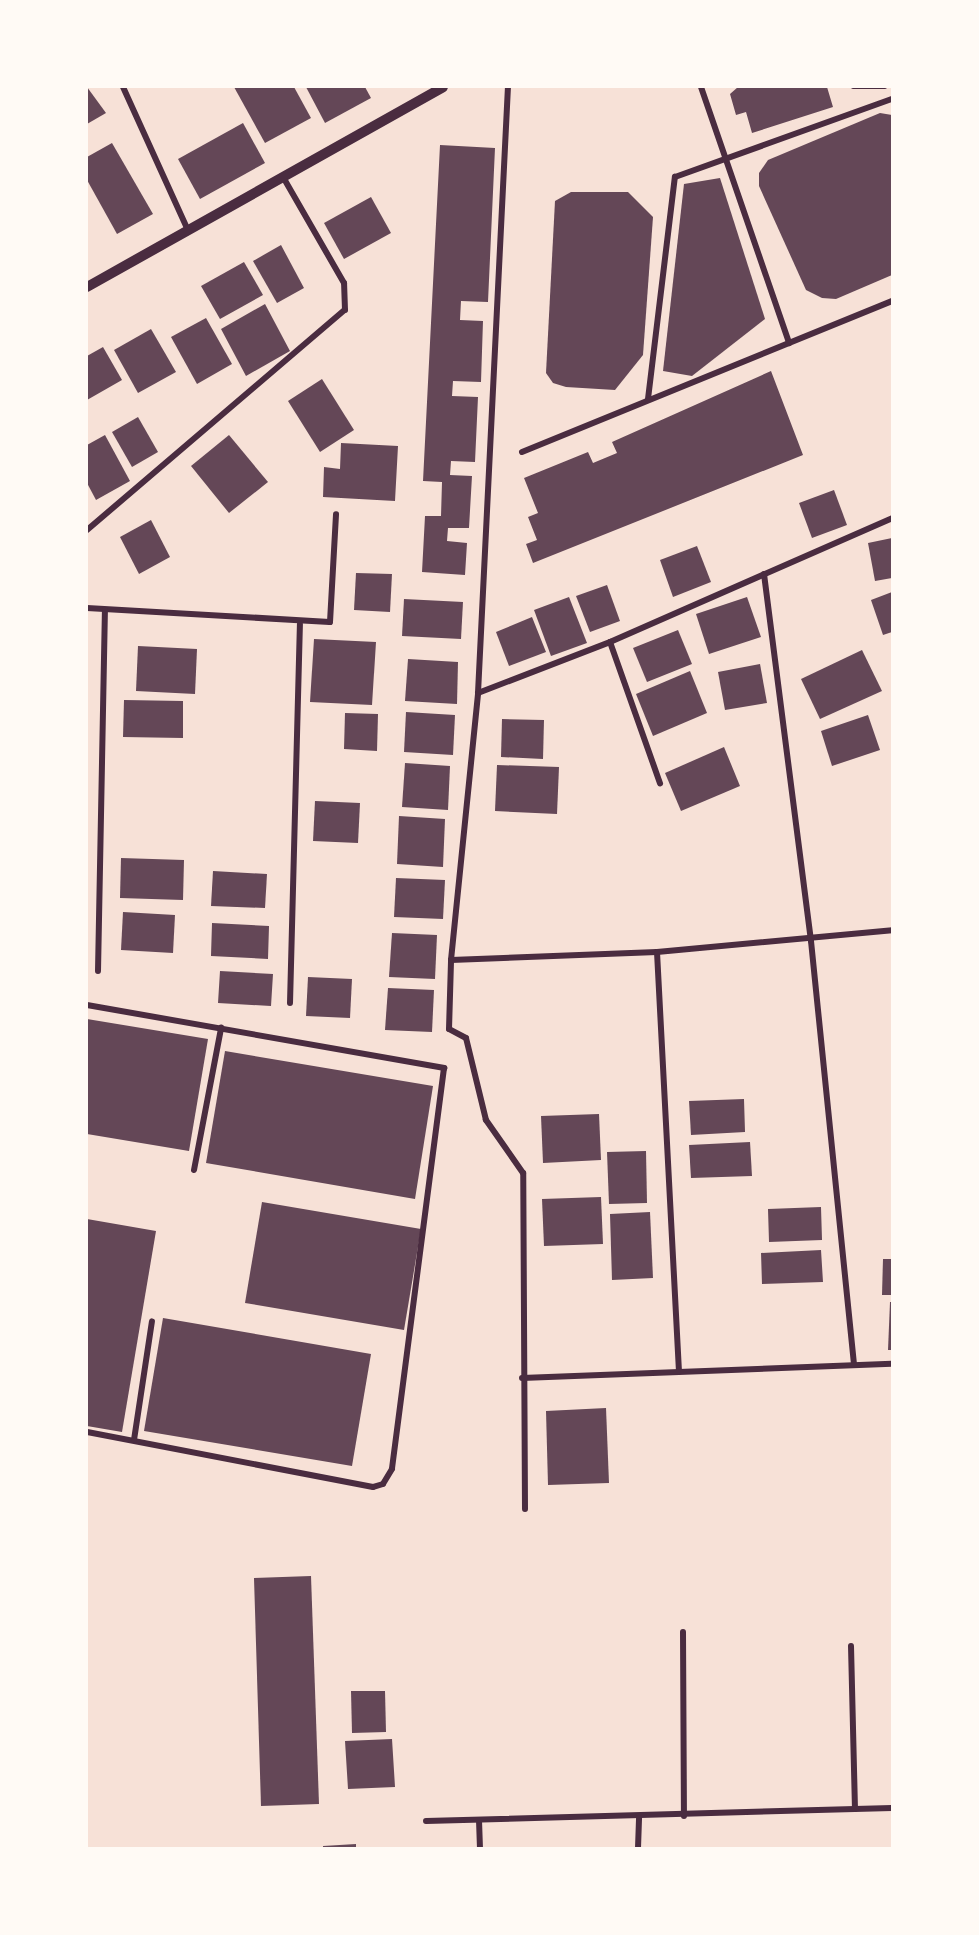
<!DOCTYPE html>
<style>
body{margin:0}
#map{position:relative;width:979px;height:1935px;overflow:hidden;background:#f7e1d7;font-family:"Varela Round",sans-serif}
div>[style]{position:absolute}
[style*='--x']{left:calc(var(--x)*1px);top:calc(var(--y)*1px);width:calc(var(--w)*1px);rotate:calc(var(--a)*1deg)}
.building>*{inset:0;background:#644757}
.service>*{height:4.5px;margin:-2.25px;padding:0 2.25px;transform-origin:2.25px;border-radius:2.25px;background:#4a2c40}
.minor>*{height:6px;margin:-3px;padding:0 3px;transform-origin:3px;border-radius:3px;background:#4a2c40}
.tertiary>*{height:10px;margin:-5px;padding:0 5px;transform-origin:5px;border-radius:5px;background:#4a2c40}
span{translate:-50% -50%;white-space:nowrap;text-align:center;line-height:1.15;-webkit-text-stroke:5px #fffaf5;paint-order:stroke}
.frame{position:absolute;inset:0;border:88px solid #fffaf5;pointer-events:none}
</style>
<div id="map">
<div class="building">
<div style="clip-path:polygon(87px 87px,106px 113px,87px 124px)"></div>
<div style="clip-path:polygon(234px 87px,294px 87px,311px 118px,265px 143px)"></div>
<div style="clip-path:polygon(306px 87px,365px 87px,371px 98px,325px 123px)"></div>
<div style="clip-path:polygon(738px 87px,827px 87px,833px 107px,752px 133px,746px 112px,736px 115px,730px 94px)"></div>
<div style="clip-path:polygon(880px 113px,892px 115px,892px 275px,836px 299px,822px 298px,806px 290px,759px 186px,759px 173px,768px 160px)"></div>
<div style="clip-path:polygon(243px 123px,265px 163px,200px 199px,178px 159px)"></div>
<div style="clip-path:polygon(112px 143px,153px 214px,117px 234px,87px 180px,87px 157px)"></div>
<div style="clip-path:polygon(440px 145px,495px 148px,488px 302px,461px 301px,460px 320px,483px 321px,481px 382px,453px 381px,452px 396px,478px 397px,475px 462px,451px 461px,450px 475px,472px 476px,469px 528px,448px 528px,447px 541px,467px 543px,465px 575px,422px 572px,425px 516px,441px 516px,442px 482px,423px 481px)"></div>
<div style="clip-path:polygon(720px 178px,765px 319px,692px 376px,663px 371px,684px 184px)"></div>
<div style="clip-path:polygon(571px 192px,628px 192px,653px 217px,643px 355px,615px 390px,566px 387px,553px 383px,546px 373px,555px 201px)"></div>
<div style="clip-path:polygon(371px 197px,391px 233px,344px 259px,324px 223px)"></div>
<div style="clip-path:polygon(281px 245px,304px 288px,277px 303px,253px 261px)"></div>
<div style="clip-path:polygon(244px 262px,263px 295px,220px 319px,201px 286px)"></div>
<div style="clip-path:polygon(265px 304px,290px 351px,246px 376px,221px 329px)"></div>
<div style="clip-path:polygon(206px 318px,232px 364px,197px 384px,171px 337px)"></div>
<div style="clip-path:polygon(151px 329px,176px 372px,138px 393px,114px 350px)"></div>
<div style="clip-path:polygon(103px 347px,122px 380px,87px 400px,87px 356px)"></div>
<div style="clip-path:polygon(771px 371px,803px 455px,533px 563px,526px 544px,537px 540px,528px 517px,538px 513px,524px 478px,588px 452px,593px 463px,617px 453px,612px 442px)"></div>
<div style="clip-path:polygon(322px 379px,354px 430px,320px 452px,288px 401px)"></div>
<div style="clip-path:polygon(138px 417px,158px 452px,132px 467px,112px 432px)"></div>
<div style="clip-path:polygon(105px 435px,130px 481px,96px 500px,87px 483px,87px 445px)"></div>
<div style="clip-path:polygon(229px 435px,268px 482px,229px 513px,191px 466px)"></div>
<div style="clip-path:polygon(341px 443px,398px 446px,395px 501px,323px 497px,324px 467px,340px 469px)"></div>
<div style="clip-path:polygon(834px 490px,847px 525px,812px 538px,799px 503px)"></div>
<div style="clip-path:polygon(151px 520px,170px 557px,139px 574px,120px 537px)"></div>
<div style="clip-path:polygon(892px 538px,892px 578px,875px 581px,868px 543px)"></div>
<div style="clip-path:polygon(697px 546px,711px 582px,673px 597px,660px 560px)"></div>
<div style="clip-path:polygon(356px 573px,392px 574px,390px 612px,354px 610px)"></div>
<div style="clip-path:polygon(607px 585px,620px 621px,590px 632px,576px 596px)"></div>
<div style="clip-path:polygon(892px 592px,892px 632px,883px 635px,871px 600px)"></div>
<div style="clip-path:polygon(569px 597px,587px 643px,551px 656px,534px 610px)"></div>
<div style="clip-path:polygon(747px 597px,761px 637px,709px 654px,696px 614px)"></div>
<div style="clip-path:polygon(404px 599px,463px 602px,461px 639px,402px 636px)"></div>
<div style="clip-path:polygon(532px 617px,546px 652px,509px 666px,496px 632px)"></div>
<div style="clip-path:polygon(678px 630px,692px 664px,647px 682px,633px 648px)"></div>
<div style="clip-path:polygon(314px 639px,376px 642px,372px 705px,310px 702px)"></div>
<div style="clip-path:polygon(138px 646px,197px 649px,195px 694px,136px 691px)"></div>
<div style="clip-path:polygon(862px 650px,882px 691px,820px 719px,801px 679px)"></div>
<div style="clip-path:polygon(408px 659px,458px 662px,457px 704px,405px 701px)"></div>
<div style="clip-path:polygon(760px 664px,767px 703px,725px 710px,718px 672px)"></div>
<div style="clip-path:polygon(690px 671px,707px 713px,653px 736px,636px 694px)"></div>
<div style="clip-path:polygon(124px 700px,183px 701px,183px 738px,123px 737px)"></div>
<div style="clip-path:polygon(406px 712px,455px 715px,453px 755px,404px 752px)"></div>
<div style="clip-path:polygon(345px 713px,378px 714px,377px 751px,344px 749px)"></div>
<div style="clip-path:polygon(868px 715px,880px 750px,832px 766px,821px 731px)"></div>
<div style="clip-path:polygon(502px 719px,544px 720px,543px 759px,501px 757px)"></div>
<div style="clip-path:polygon(724px 747px,740px 786px,681px 811px,665px 773px)"></div>
<div style="clip-path:polygon(405px 763px,450px 766px,448px 810px,402px 807px)"></div>
<div style="clip-path:polygon(497px 765px,559px 767px,557px 814px,495px 811px)"></div>
<div style="clip-path:polygon(315px 801px,360px 803px,358px 843px,313px 841px)"></div>
<div style="clip-path:polygon(399px 816px,445px 819px,443px 867px,397px 864px)"></div>
<div style="clip-path:polygon(121px 858px,184px 860px,183px 900px,120px 898px)"></div>
<div style="clip-path:polygon(213px 871px,267px 874px,265px 908px,211px 906px)"></div>
<div style="clip-path:polygon(396px 878px,445px 880px,443px 919px,394px 917px)"></div>
<div style="clip-path:polygon(123px 912px,175px 915px,173px 953px,121px 950px)"></div>
<div style="clip-path:polygon(212px 923px,269px 926px,268px 959px,211px 956px)"></div>
<div style="clip-path:polygon(392px 933px,437px 935px,435px 979px,389px 977px)"></div>
<div style="clip-path:polygon(220px 971px,273px 974px,271px 1006px,218px 1003px)"></div>
<div style="clip-path:polygon(308px 977px,352px 979px,350px 1018px,306px 1016px)"></div>
<div style="clip-path:polygon(388px 988px,434px 990px,432px 1032px,385px 1030px)"></div>
<div style="clip-path:polygon(87px 1019px,208px 1039px,189px 1151px,87px 1134px)"></div>
<div style="clip-path:polygon(225px 1051px,433px 1086px,415px 1199px,206px 1163px)"></div>
<div style="clip-path:polygon(744px 1099px,745px 1132px,691px 1135px,689px 1101px)"></div>
<div style="clip-path:polygon(599px 1114px,601px 1160px,543px 1163px,541px 1116px)"></div>
<div style="clip-path:polygon(750px 1142px,752px 1176px,691px 1178px,689px 1145px)"></div>
<div style="clip-path:polygon(646px 1151px,647px 1203px,609px 1204px,607px 1152px)"></div>
<div style="clip-path:polygon(601px 1197px,603px 1244px,544px 1246px,542px 1199px)"></div>
<div style="clip-path:polygon(262px 1202px,421px 1229px,404px 1330px,245px 1303px)"></div>
<div style="clip-path:polygon(821px 1207px,822px 1240px,769px 1242px,768px 1209px)"></div>
<div style="clip-path:polygon(650px 1212px,653px 1278px,612px 1280px,610px 1214px)"></div>
<div style="clip-path:polygon(87px 1219px,156px 1231px,122px 1432px,87px 1426px)"></div>
<div style="clip-path:polygon(821px 1250px,823px 1282px,762px 1284px,761px 1253px)"></div>
<div style="clip-path:polygon(883px 1259px,892px 1259px,892px 1295px,882px 1295px)"></div>
<div style="clip-path:polygon(890px 1302px,892px 1302px,892px 1350px,888px 1350px)"></div>
<div style="clip-path:polygon(163px 1318px,371px 1354px,352px 1466px,144px 1431px)"></div>
<div style="clip-path:polygon(606px 1408px,609px 1483px,548px 1485px,546px 1411px)"></div>
<div style="clip-path:polygon(311px 1576px,319px 1804px,261px 1806px,254px 1578px)"></div>
<div style="clip-path:polygon(351px 1691px,385px 1691px,386px 1732px,352px 1733px)"></div>
<div style="clip-path:polygon(392px 1739px,395px 1787px,348px 1789px,345px 1741px)"></div>
<div style="clip-path:polygon(356px 1844px,356px 1848px,323px 1848px,323px 1846px)"></div>
</div>
<div class="service">
<div style="--x:853;--y:87;--w:32;--a:0"></div>
</div>
<div class="minor">
<div style="--x:123;--y:87;--w:157;--a:65.6"></div>
<div style="--x:701;--y:87;--w:271;--a:71"></div>
<div style="--x:648;--y:399;--w:224;--a:-83.1"></div>
<div style="--x:675;--y:177;--w:231;--a:-19.8"></div>
<div style="--x:522;--y:452;--w:400;--a:-22.2"></div>
<div style="--x:87;--y:530;--w:339;--a:-40.5"></div>
<div style="--x:345;--y:310;--w:27;--a:-92"></div>
<div style="--x:344;--y:283;--w:122;--a:-119.9"></div>
<div style="--x:764;--y:574;--w:370;--a:82.7"></div>
<div style="--x:811;--y:941;--w:426;--a:84.2"></div>
<div style="--x:87;--y:608;--w:243;--a:3.3"></div>
<div style="--x:330;--y:622;--w:108;--a:-86.8"></div>
<div style="--x:610;--y:642;--w:150;--a:70.5"></div>
<div style="--x:478;--y:693;--w:142;--a:-21.1"></div>
<div style="--x:610;--y:642;--w:308;--a:-23.7"></div>
<div style="--x:657;--y:952;--w:420;--a:87"></div>
<div style="--x:451;--y:960;--w:268;--a:-84.2"></div>
<div style="--x:478;--y:693;--w:607;--a:-87.17"></div>
<div style="--x:98;--y:971;--w:361;--a:-88.9"></div>
<div style="--x:290;--y:1003;--w:379;--a:-88.5"></div>
<div style="--x:87;--y:1005;--w:363;--a:10"></div>
<div style="--x:444;--y:1068;--w:404;--a:97.4"></div>
<div style="--x:392;--y:1469;--w:17;--a:121"></div>
<div style="--x:383;--y:1484;--w:10;--a:163"></div>
<div style="--x:373;--y:1487;--w:291;--a:-169.1"></div>
<div style="--x:194;--y:1170;--w:145;--a:-79.2"></div>
<div style="--x:522;--y:1378;--w:370;--a:-2.2"></div>
<div style="--x:134;--y:1440;--w:120;--a:-81.4"></div>
<div style="--x:525;--y:1509;--w:336;--a:-90.3"></div>
<div style="--x:523;--y:1173;--w:65;--a:-124.9"></div>
<div style="--x:486;--y:1120;--w:84;--a:-103.7"></div>
<div style="--x:466;--y:1038;--w:19;--a:-152"></div>
<div style="--x:449;--y:1029;--w:69;--a:-88.3"></div>
<div style="--x:451;--y:960;--w:206;--a:-2.2"></div>
<div style="--x:657;--y:952;--w:236;--a:-5.3"></div>
<div style="--x:683;--y:1632;--w:184;--a:89.7"></div>
<div style="--x:851;--y:1646;--w:163;--a:88.6"></div>
<div style="--x:479;--y:1820;--w:28;--a:88"></div>
<div style="--x:426;--y:1821;--w:466;--a:-1.6"></div>
<div style="--x:638;--y:1848;--w:30;--a:-88"></div>
</div>
<div class="tertiary">
<div style="--x:87;--y:287;--w:408;--a:-29.3"></div>
</div>
<div class="frame"></div>
</div>
